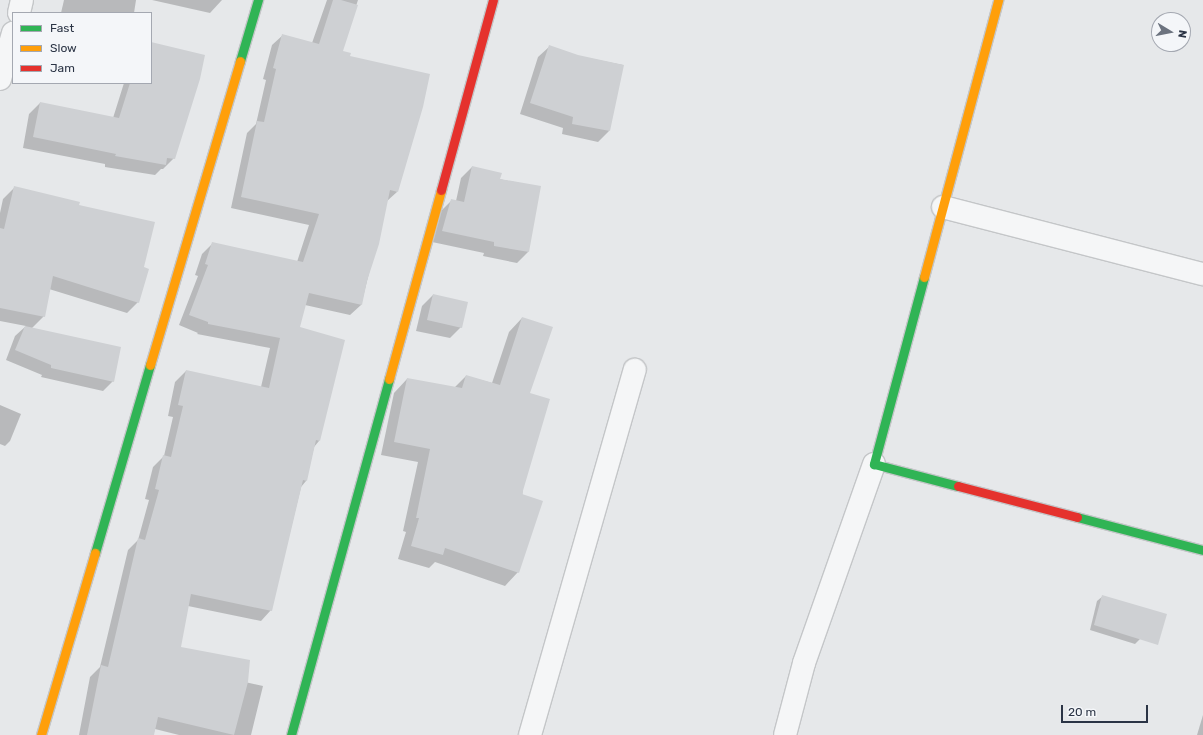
<!DOCTYPE html>
<style>
body{margin:0}
#map{position:relative;width:1203px;height:735px;overflow:hidden;background:#e6e8ea;font-family:Rubik,sans-serif}
div>[style]{position:absolute}
[style*='--x']{left:calc(var(--x)*1px);top:calc(var(--y)*1px);width:calc(var(--w)*1px);rotate:calc(var(--a)*1deg)}
.shadow>*{inset:0;background:#0003}
.building>*{inset:0;background:#ced0d3}
.roads{filter:drop-shadow(1px 0 #c4c6c8) drop-shadow(-1px 0 #c4c6c8) drop-shadow(0 1px #c4c6c8) drop-shadow(0 -1px #c4c6c8)}
.street>*{height:22px;margin:-11px;padding:0 11px;transform-origin:11px;border-radius:11px;background:#f5f6f7}
.fast>*{height:9px;margin:-4.5px;padding:0 4.5px;transform-origin:4.5px;border-radius:4.5px;background:#30b455}
.slow>*{height:9px;margin:-4.5px;padding:0 4.5px;transform-origin:4.5px;border-radius:4.5px;background:#ff9f0a}
.jam>*{height:9px;margin:-4.5px;padding:0 4.5px;transform-origin:4.5px;border-radius:4.5px;background:#e5322d}
span{translate:-50% -50%;white-space:nowrap;text-align:center;line-height:1.15;-webkit-text-stroke:3px #f4f6f9;paint-order:stroke}
.legend{position:absolute;left:12px;top:12px;width:140px;height:72px;box-sizing:border-box;background:#f4f6f9;border:1px solid #a4a8b1;margin:0;padding:5px 7px;list-style:none;font-size:12px;color:#2b3445}
.legend li{display:flex;align-items:center;gap:8px;height:20px}
.legend b{width:20px;border:1px solid #a4a8b1}
.north{position:absolute;left:1151px;top:12px;width:40px;height:40px;box-sizing:border-box;background:#f4f6f9;border:1px solid #a4a8b1;border-radius:50%;rotate:100deg;font-size:11px;font-weight:700;line-height:16px;text-align:center;color:#2b3445}
.north::after{content:'';display:block;margin:auto;width:14px;height:18px;background:#6c737f;clip-path:polygon(50% 0,100% 100%,50% 72%,0 100%)}
.scale{position:absolute;left:1061px;top:705px;width:87px;height:18px;box-sizing:border-box;border:2px solid #2b3445;border-top:0;padding-left:5px;font-size:12px;line-height:14px;white-space:nowrap;color:#2b3445;-webkit-text-stroke:3px #f4f6f9;paint-order:stroke}
</style>
<div id="map">
<div class="shadow">
<div style="clip-path:polygon(64px 0,136px 0,134px 13px,61px 13px)"></div>
<div style="clip-path:polygon(152px 0,222px 0,210px 13px)"></div>
<div style="clip-path:polygon(327px 0,358px 0,341px 51px,348px 57px,397px 192px,387px 201px,361px 305px,350px 315px,305px 305px,299px 328px,319px 441px,314px 447px,306px 481px,301px 487px,271px 610px,261px 621px,188px 606px,179px 647px,245px 682px,263px 686px,251px 735px,179px 735px,155px 729px,153px 735px,79px 735px,90px 677px,100px 667px,128px 550px,138px 540px,149px 500px,145px 499px,153px 467px,164px 456px,173px 417px,168px 416px,175px 382px,186px 371px,261px 387px,270px 348px,197px 334px,198px 333px,179px 325px,198px 276px,195px 275px,202px 254px,212px 244px,297px 262px,309px 225px,231px 208px,247px 133px,256px 124px,266px 80px,263px 79px,272px 45px,283px 35px,312px 43px)"></div>
<div style="clip-path:polygon(151px 43px,174px 158px,163px 169px,161px 169px,155px 175px,105px 167px,105px 164px,23px 148px,29px 114px,40px 103px,113px 118px,124px 83px,151px 83px)"></div>
<div style="clip-path:polygon(549px 47px,578px 56px,623px 65px,609px 131px,598px 142px,562px 134px,563px 128px,520px 114px,538px 57px)"></div>
<div style="clip-path:polygon(472px 167px,499px 179px,540px 187px,528px 252px,517px 263px,483px 256px,484px 253px,432px 242px,441px 211px,452px 200px,456px 201px,461px 178px)"></div>
<div style="clip-path:polygon(14px 188px,78px 206px,143px 268px,138px 302px,127px 313px,49px 289px,44px 316px,32px 328px,113px 381px,103px 391px,41px 377px,42px 375px,6px 360px,15px 336px,26px 326px,0 321px,0 213px,3px 199px)"></div>
<div style="clip-path:polygon(433px 295px,461px 327px,450px 338px,416px 331px,422px 306px)"></div>
<div style="clip-path:polygon(522px 318px,528px 394px,518px 572px,505px 586px,435px 562px,429px 568px,398px 559px,406px 532px,403px 531px,418px 462px,381px 455px,394px 393px,407px 379px,454px 388px,466px 376px,492px 383px,509px 332px)"></div>
<div style="clip-path:polygon(0 405px,21px 414px,10px 441px,5px 446px,0 444px)"></div>
<div style="clip-path:polygon(1103px 596px,1140px 639px,1135px 644px,1090px 630px,1097px 601px)"></div>
<div style="clip-path:polygon(1203px 715px,1203px 735px,1197px 735px)"></div>
</div>
<div class="building">
<div style="clip-path:polygon(333px 0,341px 0,358px 5px,343px 51px,351px 53px,350px 56px,430px 74px,423px 107px,398px 192px,390px 190px,379px 244px,367px 281px,362px 305px,309px 293px,300px 327px,345px 340px,320px 441px,316px 440px,307px 481px,303px 480px,272px 611px,191px 594px,181px 647px,250px 660px,248px 682px,234px 735px,158px 717px,154px 735px,87px 735px,101px 665px,108px 667px,138px 538px,145px 540px,159px 490px,155px 489px,163px 455px,171px 457px,183px 406px,178px 405px,186px 370px,269px 388px,280px 338px,208px 324px,208px 322px,189px 315px,208px 265px,205px 264px,212px 242px,303px 262px,319px 214px,241px 197px,257px 121px,264px 122px,276px 69px,273px 68px,282px 34px,319px 44px)"></div>
<div style="clip-path:polygon(151px 42px,205px 55px,200px 79px,175px 159px,167px 158px,166px 165px,115px 156px,116px 154px,33px 137px,40px 102px,119px 118px,130px 83px,151px 83px)"></div>
<div style="clip-path:polygon(549px 45px,578px 55px,624px 65px,610px 131px,572px 124px,573px 117px,530px 103px)"></div>
<div style="clip-path:polygon(472px 166px,502px 173px,500px 179px,541px 186px,529px 252px,494px 246px,494px 242px,442px 231px,451px 199px,464px 202px)"></div>
<div style="clip-path:polygon(14px 186px,80px 202px,79px 205px,155px 222px,144px 267px,149px 269px,139px 303px,53px 276px,45px 317px,0 308px,0 228px,4px 229px)"></div>
<div style="clip-path:polygon(433px 294px,468px 302px,462px 328px,427px 320px)"></div>
<div style="clip-path:polygon(522px 317px,553px 327px,530px 393px,550px 399px,522px 494px,543px 501px,519px 573px,445px 548px,443px 555px,411px 546px,419px 518px,416px 518px,430px 449px,394px 442px,407px 378px,462px 388px,466px 375px,500px 385px)"></div>
<div style="clip-path:polygon(25px 326px,121px 347px,114px 382px,51px 368px,51px 365px,15px 350px)"></div>
<div style="clip-path:polygon(1102px 595px,1167px 614px,1158px 645px,1094px 625px)"></div>
</div>
<div class="roads">
<div class="street">
<div style="--x:19;--y:13;--w:13;--a:-77"></div>
<div style="--x:0;--y:79;--w:48;--a:-74.2"></div>
<div style="--x:943;--y:207;--w:268;--a:14.5"></div>
<div style="--x:530;--y:735;--w:380;--a:-74"></div>
<div style="--x:785;--y:735;--w:74;--a:-75.2"></div>
<div style="--x:804;--y:663;--w:211;--a:-70.6"></div>
</div>
<div class="fast">
<div style="--x:240;--y:61;--w:64;--a:-73.6"></div>
<div style="--x:924;--y:277;--w:194;--a:105"></div>
<div style="--x:874;--y:464;--w:87;--a:14.7"></div>
<div style="--x:1077;--y:517;--w:130;--a:14.7"></div>
<div style="--x:95;--y:553;--w:196;--a:-73.7"></div>
<div style="--x:291;--y:735;--w:369;--a:-74.6"></div>
</div>
<div class="slow">
<div style="--x:924;--y:277;--w:287;--a:-75"></div>
<div style="--x:150;--y:365;--w:317;--a:-73.5"></div>
<div style="--x:389;--y:379;--w:196;--a:-74.6"></div>
<div style="--x:41;--y:735;--w:190;--a:-73.5"></div>
</div>
<div class="jam">
<div style="--x:441;--y:190;--w:197;--a:-74.7"></div>
<div style="--x:958;--y:486;--w:123;--a:14.6"></div>
</div>
</div>
<ul class="legend">
<li><b style="height:5px;background:#30b455"></b>Fast</li>
<li><b style="height:5px;background:#ff9f0a"></b>Slow</li>
<li><b style="height:5px;background:#e5322d"></b>Jam</li>
</ul>
<div class="north">N</div>
<div class="scale">20 m</div>
</div>
